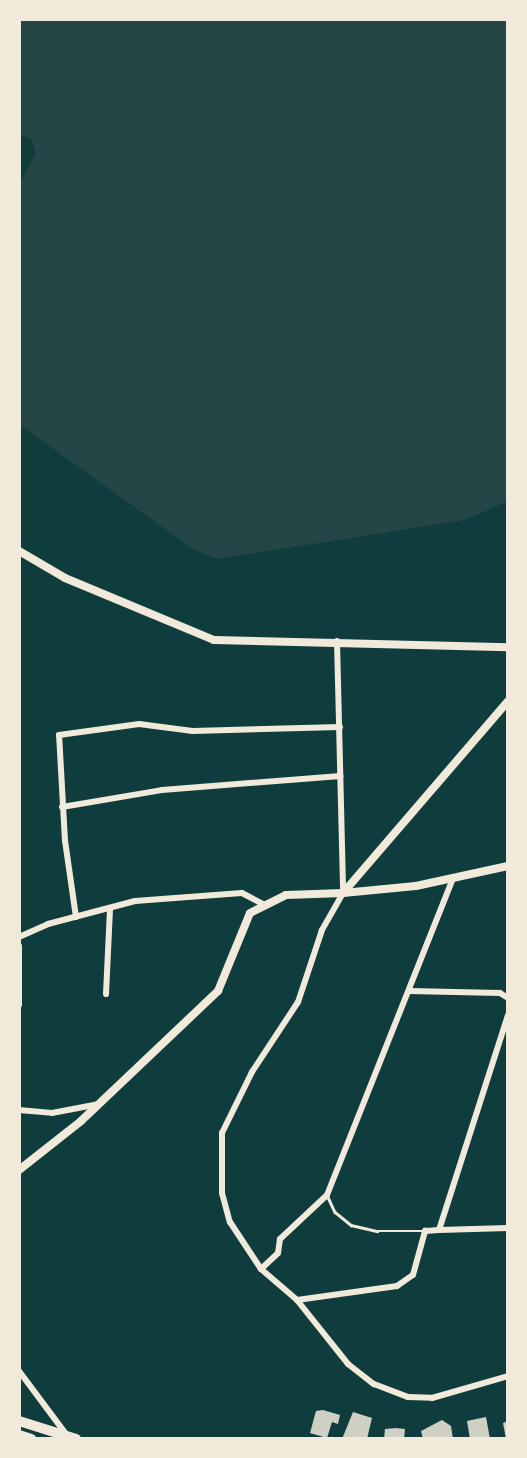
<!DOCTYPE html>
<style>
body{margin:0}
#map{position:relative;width:527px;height:1458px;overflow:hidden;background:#0f3d3e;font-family:"PT Sans",sans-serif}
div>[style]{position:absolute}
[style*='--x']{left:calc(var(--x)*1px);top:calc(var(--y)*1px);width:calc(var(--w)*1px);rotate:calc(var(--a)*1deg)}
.green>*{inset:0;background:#244646}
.building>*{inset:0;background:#cfcfc3}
.service>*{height:2.5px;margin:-1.25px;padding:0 1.25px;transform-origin:1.25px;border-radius:1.25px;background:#f1e9da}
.minor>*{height:6px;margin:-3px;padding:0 3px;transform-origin:3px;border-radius:3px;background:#f1e9da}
.tertiary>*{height:8px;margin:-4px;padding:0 4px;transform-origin:4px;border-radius:4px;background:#f1e9da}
.primary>*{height:10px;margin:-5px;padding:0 5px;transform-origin:5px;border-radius:5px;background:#f1e9da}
span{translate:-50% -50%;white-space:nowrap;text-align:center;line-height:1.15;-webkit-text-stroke:7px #f1e9da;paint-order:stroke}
.frame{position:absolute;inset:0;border:21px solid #f1e9da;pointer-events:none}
</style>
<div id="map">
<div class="green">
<div style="clip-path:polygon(19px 19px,508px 19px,508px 501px,465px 520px,217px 559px,193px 549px,19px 424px,19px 184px,36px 154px,31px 138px,19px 135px)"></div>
</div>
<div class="building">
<div style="clip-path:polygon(323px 1410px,340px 1415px,338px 1424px,332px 1422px,327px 1438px,310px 1433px,316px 1411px)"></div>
<div style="clip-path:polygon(353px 1412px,372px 1418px,367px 1439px,342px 1439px)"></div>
<div style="clip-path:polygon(486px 1417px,490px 1439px,470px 1439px,467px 1421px)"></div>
<div style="clip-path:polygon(442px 1420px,451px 1426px,453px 1439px,423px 1439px,421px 1431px)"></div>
<div style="clip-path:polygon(508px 1421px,508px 1439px,506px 1439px,503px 1423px)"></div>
<div style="clip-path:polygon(396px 1428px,405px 1429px,404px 1439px,384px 1439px,385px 1429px)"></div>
</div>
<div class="service">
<div style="--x:327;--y:1195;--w:19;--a:65"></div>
<div style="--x:335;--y:1212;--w:21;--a:39"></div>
<div style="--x:351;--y:1225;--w:27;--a:13"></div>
<div style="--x:377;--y:1231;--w:46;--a:0"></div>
</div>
<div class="minor">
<div style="--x:337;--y:641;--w:252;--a:88.6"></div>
<div style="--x:343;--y:893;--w:43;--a:119.6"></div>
<div style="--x:322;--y:930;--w:76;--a:108.4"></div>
<div style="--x:298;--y:1002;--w:84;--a:123.3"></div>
<div style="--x:252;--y:1072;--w:68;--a:116.2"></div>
<div style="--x:222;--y:1133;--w:60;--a:90"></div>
<div style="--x:222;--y:1193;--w:30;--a:75"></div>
<div style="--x:230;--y:1222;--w:56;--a:56.6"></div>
<div style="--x:261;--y:1269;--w:48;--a:40.7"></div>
<div style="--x:297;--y:1300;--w:82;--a:51.4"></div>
<div style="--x:348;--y:1364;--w:33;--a:38"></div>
<div style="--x:374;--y:1384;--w:36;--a:21"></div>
<div style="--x:408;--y:1397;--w:24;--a:2"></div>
<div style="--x:432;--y:1398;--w:79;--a:-16.1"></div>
<div style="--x:62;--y:807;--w:101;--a:-9.6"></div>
<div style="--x:162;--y:790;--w:179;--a:-4.5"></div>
<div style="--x:76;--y:917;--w:77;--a:-98.2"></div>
<div style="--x:65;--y:841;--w:106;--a:-93.2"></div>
<div style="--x:59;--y:735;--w:81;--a:-7.8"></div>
<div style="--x:139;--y:724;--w:54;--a:7.4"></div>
<div style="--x:193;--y:731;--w:147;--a:-1.6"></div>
<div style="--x:19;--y:937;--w:32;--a:-24"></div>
<div style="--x:48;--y:924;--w:90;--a:-14.8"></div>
<div style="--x:135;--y:901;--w:107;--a:-4.3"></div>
<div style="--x:242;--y:893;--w:24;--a:28"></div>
<div style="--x:19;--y:946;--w:59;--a:90"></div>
<div style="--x:409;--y:991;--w:91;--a:1.3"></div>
<div style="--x:500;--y:993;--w:9;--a:32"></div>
<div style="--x:106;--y:994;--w:86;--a:-87.3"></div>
<div style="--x:19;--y:1110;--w:33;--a:5"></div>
<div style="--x:52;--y:1113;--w:48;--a:-10.8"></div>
<div style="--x:439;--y:1230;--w:69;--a:-1.7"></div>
<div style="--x:261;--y:1269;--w:23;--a:-43"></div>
<div style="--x:278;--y:1253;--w:14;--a:-82"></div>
<div style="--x:280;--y:1239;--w:64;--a:-43.1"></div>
<div style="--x:327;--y:1195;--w:341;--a:-68.3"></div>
<div style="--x:297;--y:1300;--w:101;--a:-8"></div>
<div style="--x:397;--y:1286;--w:19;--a:-35"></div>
<div style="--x:413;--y:1275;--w:46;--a:-74.7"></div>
<div style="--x:425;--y:1231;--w:14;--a:-4"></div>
<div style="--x:439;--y:1230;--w:226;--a:-72.2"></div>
<div style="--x:19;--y:1371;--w:79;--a:53.3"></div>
</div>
<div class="tertiary">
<div style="--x:19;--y:551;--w:53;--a:30.4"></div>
<div style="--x:65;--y:578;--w:161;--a:22.6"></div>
<div style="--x:214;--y:640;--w:294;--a:1.4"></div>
<div style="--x:343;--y:893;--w:73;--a:-5.5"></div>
<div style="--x:416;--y:886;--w:94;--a:-12.3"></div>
<div style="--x:19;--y:1170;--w:79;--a:-38.3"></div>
<div style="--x:81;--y:1121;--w:189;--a:-43.5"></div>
<div style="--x:218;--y:991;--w:84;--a:-67.7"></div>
<div style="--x:250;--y:913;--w:40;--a:-26.6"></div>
<div style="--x:286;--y:895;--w:57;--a:-2"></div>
<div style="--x:343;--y:893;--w:253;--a:-49.3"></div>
</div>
<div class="primary">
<div style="--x:19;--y:1421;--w:60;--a:17.5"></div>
<div style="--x:19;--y:1435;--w:13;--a:18"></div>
</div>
<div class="frame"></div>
</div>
